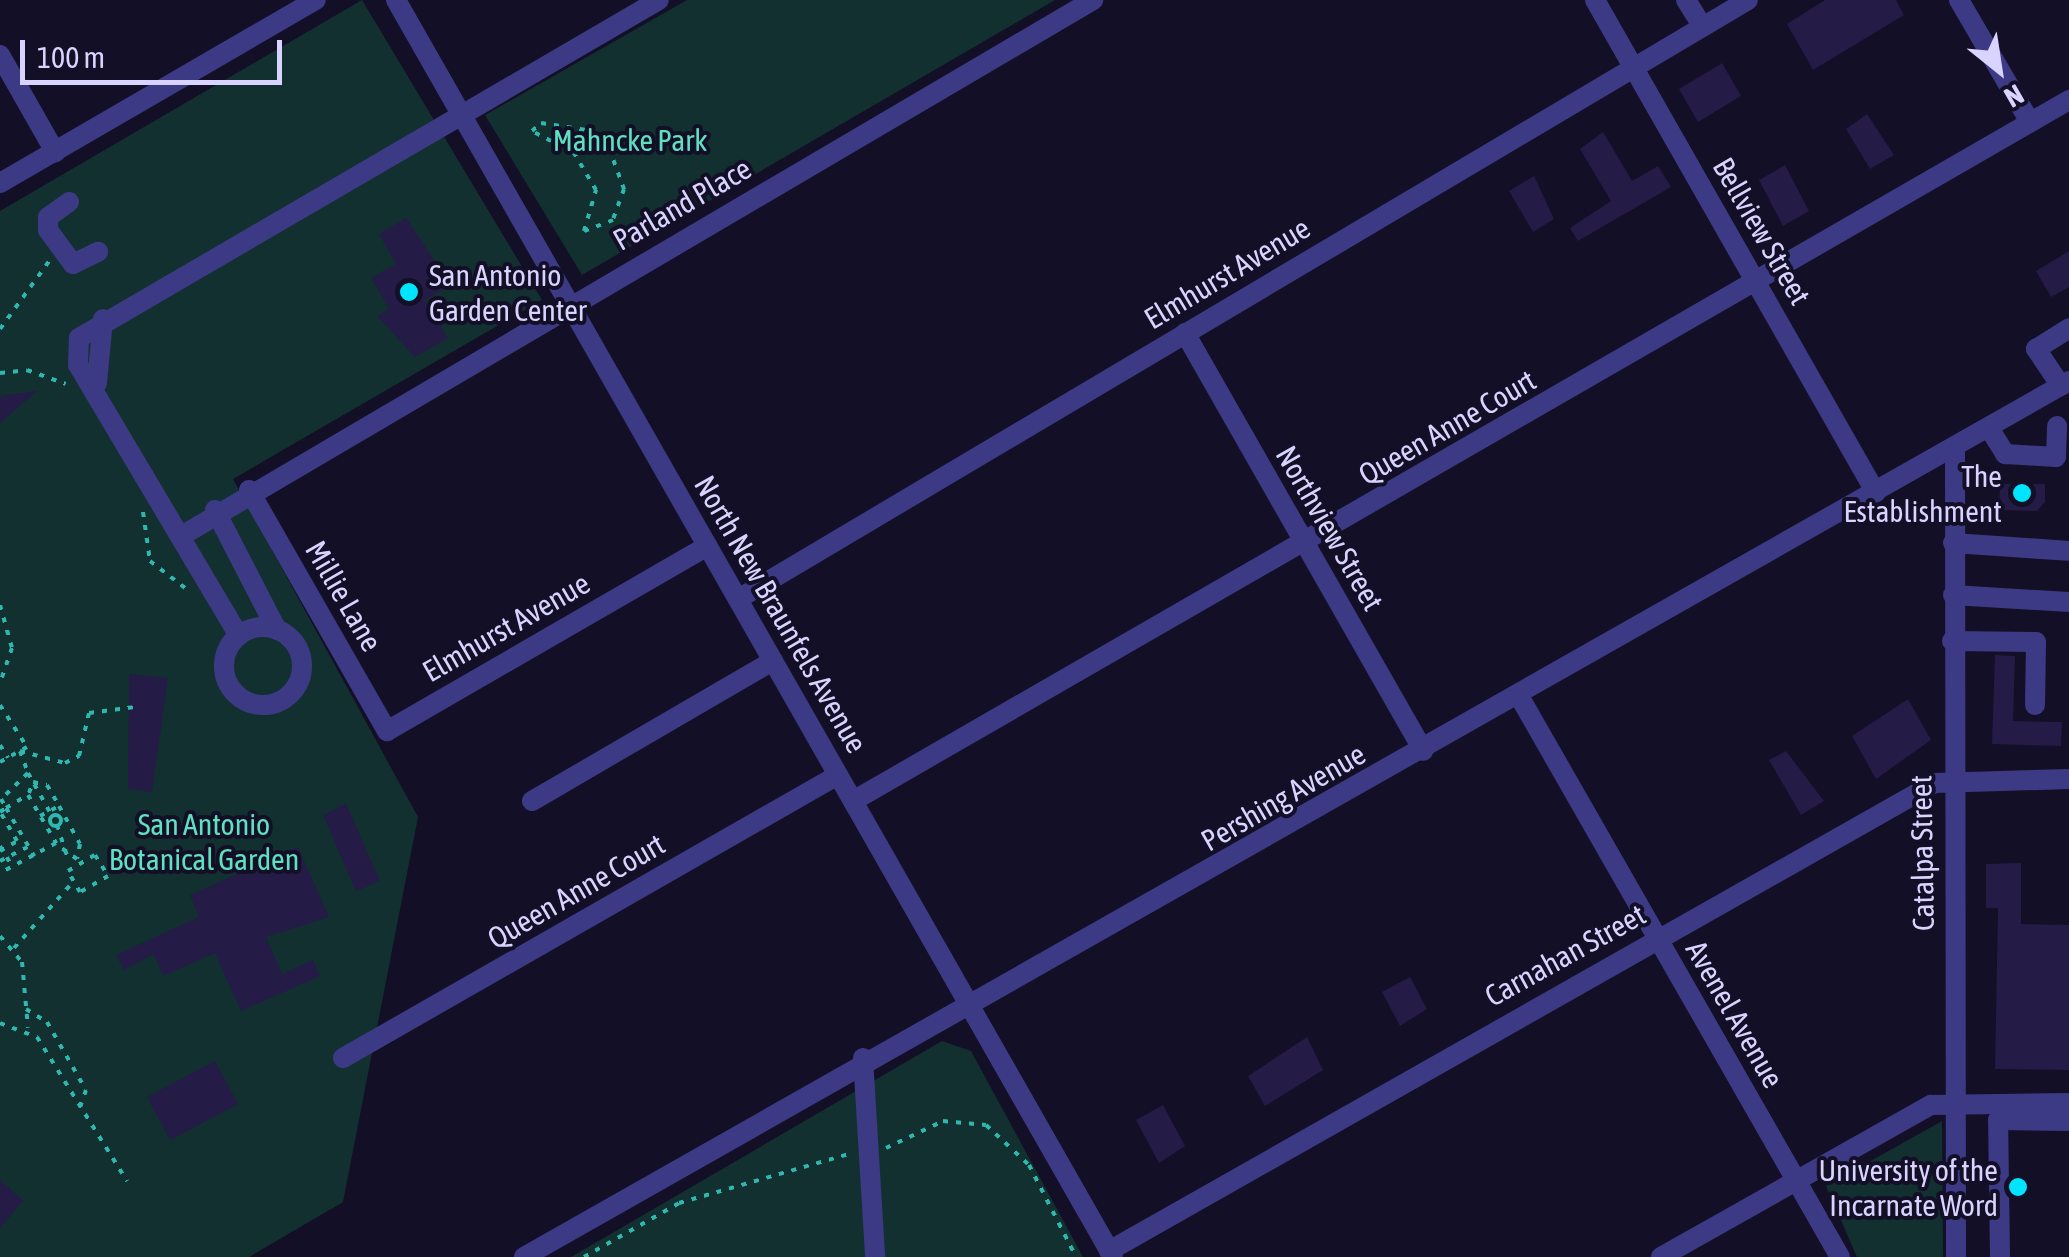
<!DOCTYPE html>
<style>
body{margin:0}
#map{position:relative;width:2069px;height:1257px;overflow:hidden;background:#130f26;font-family:"Asap Condensed",sans-serif}
div>[style]{position:absolute}
[style*='--x']{left:calc(var(--x)*1px);top:calc(var(--y)*1px);width:calc(var(--w)*1px);rotate:calc(var(--a)*1deg)}
.green>*{inset:0;background:#12302f}
.building>*{inset:0;background:#241b47}
.path>*{height:4px;margin-top:-2px;transform-origin:0;background:repeating-linear-gradient(90deg,#2fb8b0 0 5px,transparent 0 13px)}
.path>.ring{margin:-2px;padding:0;box-sizing:content-box;background:none;border:4px solid #2fb8b0;border-radius:50%}
.minor>*{height:20px;margin:-10px;padding:0 10px;transform-origin:10px;border-radius:10px;background:#3d3a85}
.minor>.ring{margin:-10px;padding:0;box-sizing:content-box;background:none;border:20px solid #3d3a85;border-radius:50%}
.dots>*{width:28px;height:28px;translate:-50% -50%;box-sizing:border-box;border:5px solid #130f26;border-radius:50%}
span{translate:-50% -50%;white-space:nowrap;text-align:center;line-height:1.15;-webkit-text-stroke:8px #130f26;paint-order:stroke}
.park-label{font-size:30px;color:#5fe0c0}
.street-label{font-size:30px;color:#d9d4ff}
.poi-label{font-size:30px;color:#d9d4ff}
.left{translate:0 -50%;text-align:left}
.right{translate:-100% -50%;text-align:right}
.north{position:absolute;left:1949px;top:20px;width:100px;height:100px;-webkit-text-stroke:8px #130f26;paint-order:stroke;rotate:150deg;font-size:28px;font-weight:700;line-height:40px;text-align:center;color:#d9d4ff}
.north::after{content:'';display:block;margin:auto;width:35px;height:45px;background:#d9d4ff;clip-path:polygon(50% 0,100% 100%,50% 72%,0 100%)}
.scale{position:absolute;left:20px;top:40px;width:262px;height:45px;box-sizing:border-box;border:5px solid #d9d4ff;border-top:0;padding-left:12px;font-size:30px;line-height:35px;white-space:nowrap;color:#d9d4ff;-webkit-text-stroke:8px #130f26;paint-order:stroke}
</style>
<div id="map">
<div class="green">
<div style="clip-path:polygon(362px 0,542px 300px,233px 479px,418px 817px,343px 1202px,249px 1257px,0 1257px,0 211px)"></div>
<div style="clip-path:polygon(687px 0,1055px 0,582px 275px,485px 115px)"></div>
<div style="clip-path:polygon(942px 1041px,971px 1051px,1083px 1257px,571px 1257px)"></div>
<div style="clip-path:polygon(1942px 1121px,1943px 1257px,1857px 1257px,1826px 1186px)"></div>
</div>
<div class="building">
<div style="clip-path:polygon(1825px 0,1896px 0,1904px 15px,1813px 70px,1787px 24px)"></div>
<div style="clip-path:polygon(1722px 63px,1741px 96px,1698px 122px,1679px 89px)"></div>
<div style="clip-path:polygon(1867px 114px,1894px 155px,1870px 169px,1846px 129px)"></div>
<div style="clip-path:polygon(1603px 132px,1632px 181px,1658px 166px,1671px 187px,1578px 241px,1570px 228px,1611px 201px,1580px 149px)"></div>
<div style="clip-path:polygon(1785px 165px,1809px 211px,1783px 226px,1759px 180px)"></div>
<div style="clip-path:polygon(1534px 176px,1554px 219px,1533px 232px,1509px 191px)"></div>
<div style="clip-path:polygon(406px 218px,451px 285px,425px 300px,448px 338px,415px 357px,377px 316px,389px 309px,371px 278px,396px 264px,379px 234px)"></div>
<div style="clip-path:polygon(2069px 251px,2069px 287px,2051px 297px,2036px 271px)"></div>
<div style="clip-path:polygon(37px 391px,0 423px,0 396px)"></div>
<div style="clip-path:polygon(2000px 484px,2045px 484px,2045px 502px,2037px 511px,1999px 510px)"></div>
<div style="clip-path:polygon(1995px 655px,2015px 656px,2013px 721px,2062px 722px,2061px 746px,1992px 744px)"></div>
<div style="clip-path:polygon(129px 674px,168px 678px,152px 792px,128px 789px)"></div>
<div style="clip-path:polygon(1908px 699px,1931px 740px,1876px 779px,1852px 736px)"></div>
<div style="clip-path:polygon(1786px 751px,1824px 801px,1801px 815px,1769px 760px)"></div>
<div style="clip-path:polygon(346px 804px,380px 881px,356px 891px,323px 815px)"></div>
<div style="clip-path:polygon(298px 847px,329px 917px,266px 937px,282px 974px,313px 960px,320px 976px,241px 1011px,215px 953px,163px 976px,154px 954px,124px 970px,116px 955px,199px 917px,190px 895px)"></div>
<div style="clip-path:polygon(2021px 863px,2021px 924px,2069px 925px,2069px 1070px,1995px 1069px,1998px 908px,1986px 908px,1986px 864px)"></div>
<div style="clip-path:polygon(1410px 977px,1427px 1009px,1400px 1026px,1382px 992px)"></div>
<div style="clip-path:polygon(1307px 1037px,1323px 1070px,1265px 1106px,1248px 1076px)"></div>
<div style="clip-path:polygon(215px 1061px,238px 1104px,170px 1140px,147px 1097px)"></div>
<div style="clip-path:polygon(1163px 1105px,1185px 1146px,1159px 1163px,1136px 1120px)"></div>
<div style="clip-path:polygon(0 1180px,23px 1201px,0 1228px)"></div>
</div>
<div class="path">
<div style="--x:541;--y:123;--w:46;--a:8.8"></div>
<div style="--x:586;--y:130;--w:29;--a:38"></div>
<div style="--x:609;--y:148;--w:44;--a:69.9"></div>
<div style="--x:624;--y:189;--w:33;--a:110"></div>
<div style="--x:613;--y:220;--w:31;--a:159"></div>
<div style="--x:584;--y:231;--w:43;--a:-73.7"></div>
<div style="--x:596;--y:190;--w:43;--a:-120.7"></div>
<div style="--x:574;--y:153;--w:47;--a:-152.4"></div>
<div style="--x:532;--y:131;--w:12;--a:-42"></div>
<div style="--x:0;--y:329;--w:85;--a:-54.1"></div>
<div style="--x:0;--y:373;--w:27;--a:-6"></div>
<div style="--x:27;--y:370;--w:41;--a:19.7"></div>
<div style="--x:143;--y:512;--w:49;--a:81.9"></div>
<div style="--x:150;--y:561;--w:49;--a:37.6"></div>
<div style="--x:0;--y:605;--w:45;--a:74.4"></div>
<div style="--x:12;--y:648;--w:37;--a:109"></div>
<div style="--x:0;--y:705;--w:50;--a:57.3"></div>
<div style="--x:27;--y:747;--w:8;--a:150"></div>
<div style="--x:20;--y:751;--w:47;--a:14.9"></div>
<div style="--x:65;--y:763;--w:16;--a:-27"></div>
<div style="--x:79;--y:756;--w:44;--a:-76.9"></div>
<div style="--x:89;--y:713;--w:46;--a:-7.4"></div>
<div style="--x:0;--y:745;--w:15;--a:58"></div>
<div style="--x:0;--y:762;--w:23;--a:-29"></div>
<div style="--x:20;--y:751;--w:23;--a:70"></div>
<div style="--x:28;--y:773;--w:37;--a:136"></div>
<div style="--x:1;--y:799;--w:10;--a:61"></div>
<div style="--x:6;--y:808;--w:26;--a:-31"></div>
<div style="--x:28;--y:795;--w:56;--a:59.7"></div>
<div style="--x:56;--y:843;--w:64;--a:151.8"></div>
<div style="--x:28;--y:773;--w:49;--a:60.8"></div>
<div style="--x:29;--y:793;--w:12;--a:-70"></div>
<div style="--x:33;--y:782;--w:14;--a:12"></div>
<div style="--x:47;--y:785;--w:24;--a:60"></div>
<div style="--x:0;--y:812;--w:7;--a:-34"></div>
<div style="--x:6;--y:808;--w:56;--a:59.7"></div>
<div class="ring" style="left:49.5px;top:814.5px;width:7px;height:7px"></div>
<div style="--x:40;--y:816;--w:21;--a:-28"></div>
<div style="--x:59;--y:806;--w:43;--a:61.1"></div>
<div style="--x:80;--y:844;--w:15;--a:101"></div>
<div style="--x:77;--y:859;--w:24;--a:-145"></div>
<div style="--x:57;--y:825;--w:32;--a:72"></div>
<div style="--x:0;--y:846;--w:26;--a:59"></div>
<div style="--x:0;--y:851;--w:20;--a:-30"></div>
<div style="--x:17;--y:841;--w:34;--a:-120"></div>
<div style="--x:95;--y:855;--w:25;--a:58"></div>
<div style="--x:108;--y:876;--w:32;--a:150"></div>
<div style="--x:80;--y:892;--w:24;--a:-120"></div>
<div style="--x:68;--y:871;--w:31;--a:-31"></div>
<div style="--x:0;--y:861;--w:33;--a:-27"></div>
<div style="--x:0;--y:936;--w:34;--a:50"></div>
<div style="--x:22;--y:962;--w:66;--a:84.8"></div>
<div style="--x:14;--y:948;--w:89;--a:-48.2"></div>
<div style="--x:26;--y:1009;--w:25;--a:32"></div>
<div style="--x:47;--y:1022;--w:78;--a:60.2"></div>
<div style="--x:86;--y:1090;--w:24;--a:109"></div>
<div style="--x:0;--y:1023;--w:40;--a:21"></div>
<div style="--x:37;--y:1037;--w:170;--a:58"></div>
<div style="--x:886;--y:1148;--w:63;--a:-25.3"></div>
<div style="--x:943;--y:1121;--w:43;--a:5.3"></div>
<div style="--x:986;--y:1125;--w:59;--a:42.9"></div>
<div style="--x:1029;--y:1165;--w:103;--a:62.9"></div>
<div style="--x:584;--y:1257;--w:109;--a:-29.6"></div>
<div style="--x:679;--y:1203;--w:180;--a:-16.1"></div>
</div>
<div class="minor">
<div style="--x:396;--y:0;--w:1447;--a:60.3"></div>
<div style="--x:1595;--y:0;--w:567;--a:60.32"></div>
<div style="--x:1686;--y:0;--w:31;--a:58"></div>
<div style="--x:1959;--y:0;--w:141;--a:59.8"></div>
<div style="--x:0;--y:55;--w:112;--a:60.4"></div>
<div style="--x:0;--y:183;--w:365;--a:-30.1"></div>
<div style="--x:69;--y:202;--w:26;--a:144"></div>
<div style="--x:48;--y:217;--w:13;--a:90"></div>
<div style="--x:48;--y:230;--w:42;--a:53.7"></div>
<div style="--x:73;--y:264;--w:28;--a:-26"></div>
<div style="--x:1185;--y:333;--w:481;--a:60.3"></div>
<div style="--x:97;--y:383;--w:64;--a:-84.6"></div>
<div style="--x:2061;--y:386;--w:45;--a:-124"></div>
<div style="--x:2036;--y:349;--w:39;--a:-32"></div>
<div style="--x:1989;--y:428;--w:31;--a:58"></div>
<div style="--x:2005;--y:454;--w:51;--a:3.4"></div>
<div style="--x:2056;--y:457;--w:31;--a:-88"></div>
<div style="--x:1955;--y:447;--w:810;--a:89.93"></div>
<div style="--x:249;--y:490;--w:278;--a:60.2"></div>
<div style="--x:387;--y:731;--w:370;--a:-30"></div>
<div style="--x:215;--y:510;--w:135;--a:62.7"></div>
<div style="--x:183;--y:535;--w:1056;--a:-30.45"></div>
<div style="--x:1953;--y:543;--w:116;--a:3.9"></div>
<div style="--x:1953;--y:595;--w:116;--a:3.5"></div>
<div style="--x:738;--y:599;--w:1174;--a:-30.67"></div>
<div class="ring" style="left:224px;top:627px;width:58px;height:58px"></div>
<div style="--x:239;--y:636;--w:315;--a:-120.7"></div>
<div style="--x:78;--y:365;--w:27;--a:-88"></div>
<div style="--x:79;--y:338;--w:671;--a:-30.23"></div>
<div style="--x:1952;--y:641;--w:84;--a:0.7"></div>
<div style="--x:2036;--y:642;--w:63;--a:90.9"></div>
<div style="--x:1519;--y:696;--w:646;--a:60.22"></div>
<div style="--x:532;--y:801;--w:279;--a:-30.2"></div>
<div style="--x:853;--y:801;--w:1404;--a:-29.96"></div>
<div style="--x:343;--y:1058;--w:570;--a:-29.76"></div>
<div style="--x:863;--y:1058;--w:199;--a:86.5"></div>
<div style="--x:1109;--y:1251;--w:949;--a:-29.54"></div>
<div style="--x:1935;--y:783;--w:134;--a:-1.7"></div>
<div style="--x:524;--y:1257;--w:1776;--a:-29.55"></div>
<div style="--x:1661;--y:1257;--w:310;--a:-29.4"></div>
<div style="--x:1931;--y:1105;--w:138;--a:-0.8"></div>
<div style="--x:2000;--y:1257;--w:137;--a:-90.8"></div>
<div style="--x:1998;--y:1120;--w:71;--a:0.8"></div>
</div>
<div class="dots">
<div style="left:409px;top:292px;background:#00e5ff"></div>
<div style="left:2022px;top:493px;background:#00e5ff"></div>
<div style="left:2018px;top:1187px;background:#00e5ff"></div>
</div>
<div class="park-label">
<span style="left:630px;top:140px">Mahncke Park</span>
<span style="left:204px;top:841px">San Antonio<br>Botanical Garden</span>
</div>
<div class="street-label">
<span style="left:682px;top:204px;rotate:-30deg">Parland Place</span>
<span style="left:1762px;top:231px;rotate:60deg">Bellview Street</span>
<span style="left:1227px;top:273px;rotate:-31deg">Elmhurst Avenue</span>
<span style="left:1447px;top:427px;rotate:-30deg">Queen Anne Court</span>
<span style="left:1330px;top:528px;rotate:60deg">Northview Street</span>
<span style="left:344px;top:596px;rotate:60deg">Millie Lane</span>
<span style="left:781px;top:614px;rotate:60deg">North New Braunfels Avenue</span>
<span style="left:506px;top:627px;rotate:-30deg">Elmhurst Avenue</span>
<span style="left:1283px;top:797px;rotate:-30deg">Pershing Avenue</span>
<span style="left:1922px;top:853px;rotate:-91deg">Catalpa Street</span>
<span style="left:576px;top:891px;rotate:-30deg">Queen Anne Court</span>
<span style="left:1565px;top:955px;rotate:-29deg">Carnahan Street</span>
<span style="left:1735px;top:1014px;rotate:60deg">Avenel Avenue</span>
</div>
<div class="poi-label">
<span class="left" style="left:429px;top:292px">San Antonio<br>Garden Center</span>
<span class="right" style="left:2002px;top:493px">The<br>Establishment</span>
<span class="right" style="left:1998px;top:1187px">University of the<br>Incarnate Word</span>
</div>
<div class="north">N</div>
<div class="scale">100 m</div>
</div>
